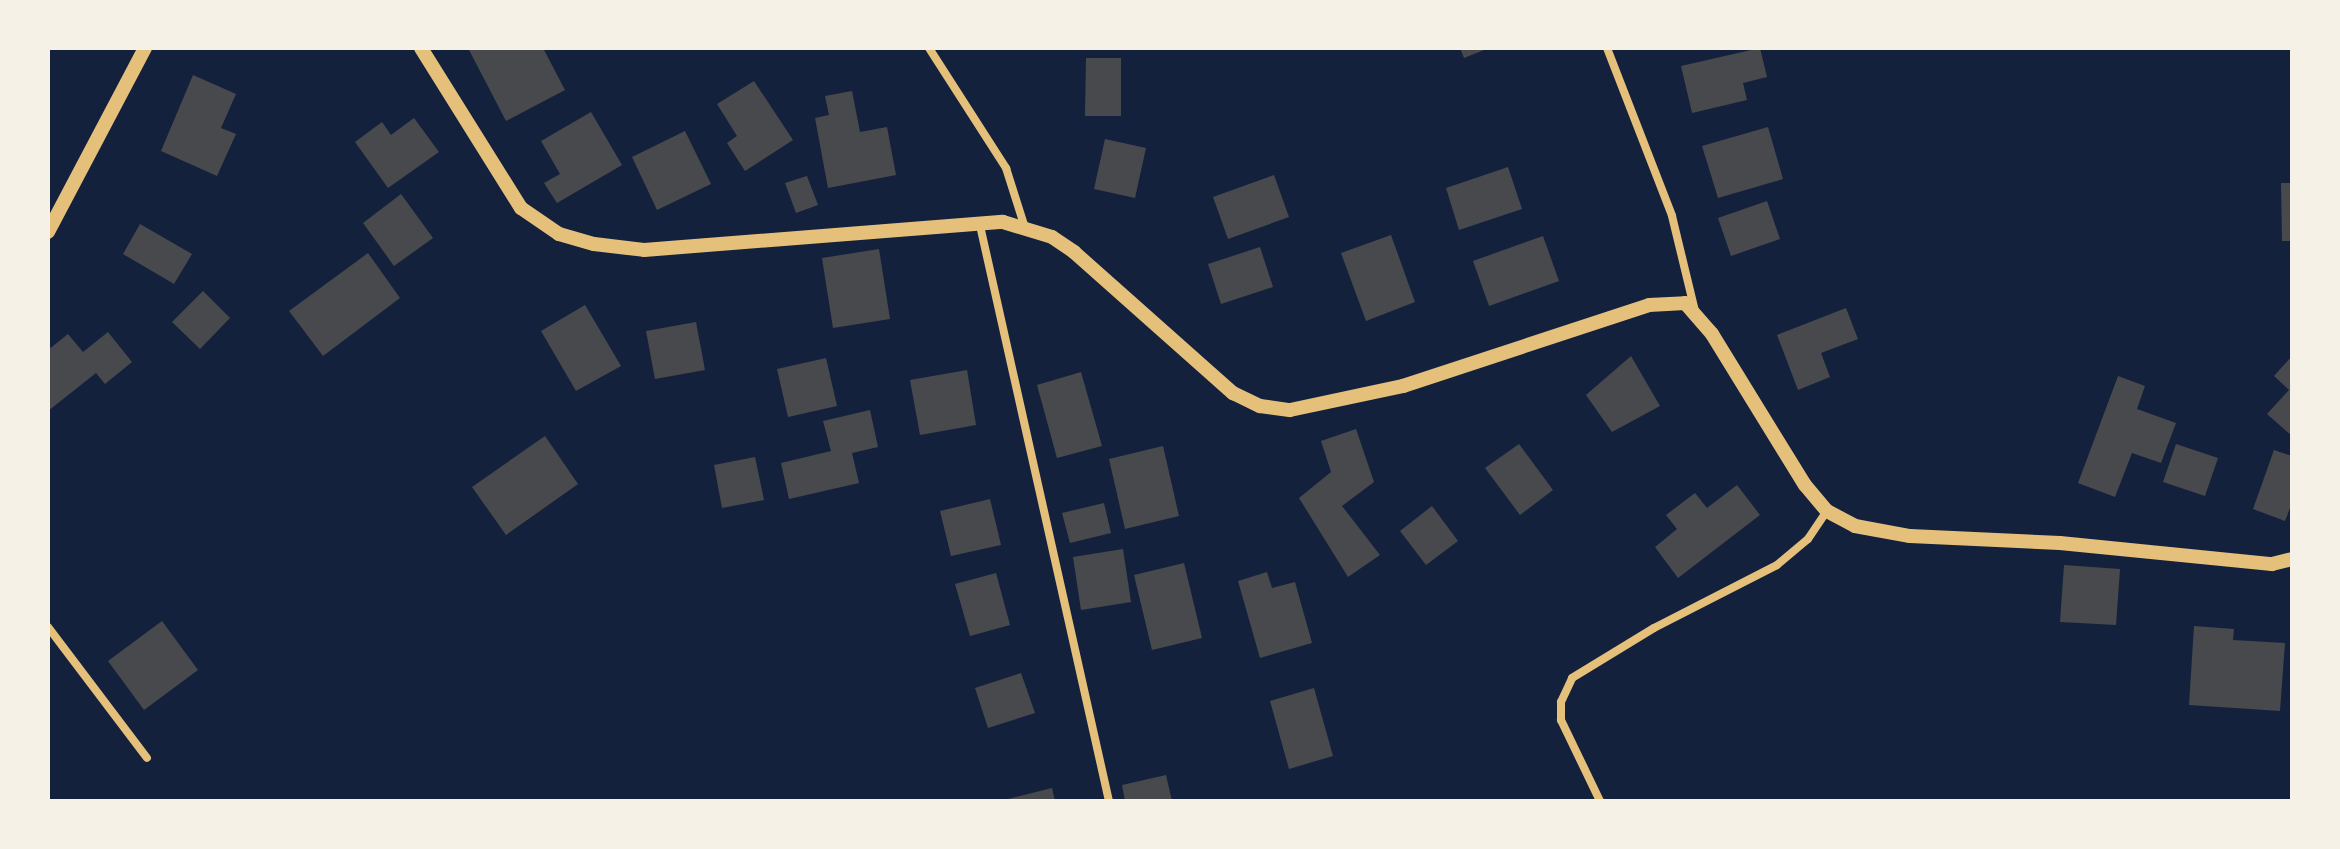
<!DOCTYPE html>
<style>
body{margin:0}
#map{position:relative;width:2340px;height:849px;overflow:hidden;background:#14213d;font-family:"Titillium Web",sans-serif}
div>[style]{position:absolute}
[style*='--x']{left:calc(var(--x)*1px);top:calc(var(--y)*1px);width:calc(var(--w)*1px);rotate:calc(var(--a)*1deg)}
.building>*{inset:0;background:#48494c}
.minor>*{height:8px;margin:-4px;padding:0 4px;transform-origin:4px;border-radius:4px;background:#e5c07b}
.tertiary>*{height:14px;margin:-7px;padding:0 7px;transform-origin:7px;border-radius:7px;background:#e5c07b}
span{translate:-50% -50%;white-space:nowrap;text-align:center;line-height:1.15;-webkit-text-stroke:7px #f6f1e7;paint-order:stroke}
.frame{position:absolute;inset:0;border:50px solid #f6f1e7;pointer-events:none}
</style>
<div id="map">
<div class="building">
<div style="clip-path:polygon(468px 48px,543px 48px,565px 90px,506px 121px)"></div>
<div style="clip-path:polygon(1460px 48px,1489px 48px,1464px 58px)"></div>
<div style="clip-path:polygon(1760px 48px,1767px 77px,1743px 83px,1747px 100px,1692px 113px,1681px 66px)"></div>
<div style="clip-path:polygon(1086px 58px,1121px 58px,1121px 116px,1085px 116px)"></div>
<div style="clip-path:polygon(193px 75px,236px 94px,221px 128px,236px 134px,217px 176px,161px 151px)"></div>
<div style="clip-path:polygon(754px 81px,793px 140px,745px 171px,727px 143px,737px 136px,717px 104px)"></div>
<div style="clip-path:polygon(852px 91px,860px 132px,887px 127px,896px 175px,828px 188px,815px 118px,829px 115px,825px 96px)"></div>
<div style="clip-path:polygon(591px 112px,622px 165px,557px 203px,544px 183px,560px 174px,541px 141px)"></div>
<div style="clip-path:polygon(414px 118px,439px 152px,388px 188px,355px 142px,382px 122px,391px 135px)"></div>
<div style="clip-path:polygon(1768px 127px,1783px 179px,1718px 198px,1702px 146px)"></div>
<div style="clip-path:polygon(685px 131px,711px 184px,657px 210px,632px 157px)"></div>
<div style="clip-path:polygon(1105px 139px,1146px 148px,1135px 198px,1094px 189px)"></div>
<div style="clip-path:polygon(1508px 167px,1522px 209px,1459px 230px,1446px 188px)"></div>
<div style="clip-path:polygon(1274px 175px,1289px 217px,1228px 239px,1213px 197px)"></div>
<div style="clip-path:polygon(807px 176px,818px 205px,796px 213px,785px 183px)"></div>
<div style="clip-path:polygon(2281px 183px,2292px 183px,2292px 241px,2282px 241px)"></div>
<div style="clip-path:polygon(401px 194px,433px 238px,394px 266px,363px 223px)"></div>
<div style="clip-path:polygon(1767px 201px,1780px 239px,1731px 256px,1718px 218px)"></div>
<div style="clip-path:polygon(140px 224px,192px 254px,174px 284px,123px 254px)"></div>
<div style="clip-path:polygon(1391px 235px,1415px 302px,1366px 321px,1341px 253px)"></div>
<div style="clip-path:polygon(1543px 236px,1559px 281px,1489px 306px,1473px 261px)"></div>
<div style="clip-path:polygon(1260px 247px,1273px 287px,1221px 304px,1208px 264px)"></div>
<div style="clip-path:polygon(879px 249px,890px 319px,833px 328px,822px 258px)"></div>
<div style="clip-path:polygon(368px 253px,400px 298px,323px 356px,289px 311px)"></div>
<div style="clip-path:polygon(203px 291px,230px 318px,200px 349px,172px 322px)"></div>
<div style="clip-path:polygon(585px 305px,621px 366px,576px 391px,541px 331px)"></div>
<div style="clip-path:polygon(1846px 308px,1858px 339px,1821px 353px,1830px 377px,1798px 390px,1777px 335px)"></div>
<div style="clip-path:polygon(696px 322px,705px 370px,655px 379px,646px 331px)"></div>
<div style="clip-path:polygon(108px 332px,132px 362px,105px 384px,96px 373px,48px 411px,48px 350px,68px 334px,83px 352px)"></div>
<div style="clip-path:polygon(1631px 356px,1660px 406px,1612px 432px,1586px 395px)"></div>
<div style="clip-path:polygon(2292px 356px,2292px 436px,2267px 414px,2289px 390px,2274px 376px)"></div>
<div style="clip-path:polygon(826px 358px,837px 406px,788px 417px,777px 369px)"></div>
<div style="clip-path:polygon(967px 370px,976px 425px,920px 435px,910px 380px)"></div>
<div style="clip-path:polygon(1081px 372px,1102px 446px,1057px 458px,1037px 385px)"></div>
<div style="clip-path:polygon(2118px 376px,2145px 386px,2137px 409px,2176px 423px,2161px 463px,2132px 453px,2115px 497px,2078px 483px)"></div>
<div style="clip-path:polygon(870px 410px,878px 447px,852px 453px,859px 483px,789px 499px,781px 463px,831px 451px,823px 421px)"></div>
<div style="clip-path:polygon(1356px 429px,1374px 482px,1342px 506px,1380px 555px,1348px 577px,1299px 498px,1331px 472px,1321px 441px)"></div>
<div style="clip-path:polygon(545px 436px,578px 484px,506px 535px,472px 487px)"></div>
<div style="clip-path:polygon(1519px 444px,1553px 490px,1520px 515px,1485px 468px)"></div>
<div style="clip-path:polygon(2176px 444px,2218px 458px,2205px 496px,2163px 482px)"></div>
<div style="clip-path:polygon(1163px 446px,1179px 516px,1125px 529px,1109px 459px)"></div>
<div style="clip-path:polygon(2274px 450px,2292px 456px,2292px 503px,2285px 521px,2253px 509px)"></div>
<div style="clip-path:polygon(755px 457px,764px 500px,722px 508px,714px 465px)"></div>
<div style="clip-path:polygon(1737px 485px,1760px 515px,1678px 578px,1655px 547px,1677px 529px,1666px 515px,1695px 493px,1707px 508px)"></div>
<div style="clip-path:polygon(990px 499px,1001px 545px,951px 556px,940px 511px)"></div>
<div style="clip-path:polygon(1104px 503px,1111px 533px,1070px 543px,1062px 513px)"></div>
<div style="clip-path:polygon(1432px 506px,1458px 541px,1426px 565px,1400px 531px)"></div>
<div style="clip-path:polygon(1123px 549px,1131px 602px,1081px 610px,1073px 557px)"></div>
<div style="clip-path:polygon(1184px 563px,1202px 638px,1152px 650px,1134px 575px)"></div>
<div style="clip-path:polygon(2064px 565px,2120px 569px,2116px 625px,2060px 622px)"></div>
<div style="clip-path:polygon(1267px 572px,1272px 588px,1295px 582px,1312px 643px,1260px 658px,1238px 581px)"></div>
<div style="clip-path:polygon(996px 573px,1010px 625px,970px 636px,955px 584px)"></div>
<div style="clip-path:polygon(162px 621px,198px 670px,144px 710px,108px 661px)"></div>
<div style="clip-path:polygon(2194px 626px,2234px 629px,2233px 640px,2285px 643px,2280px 711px,2189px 705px)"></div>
<div style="clip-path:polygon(1021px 673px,1035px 713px,988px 728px,975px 688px)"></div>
<div style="clip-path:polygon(1314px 688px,1333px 756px,1289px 769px,1270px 701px)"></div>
<div style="clip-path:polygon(1166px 775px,1172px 801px,1125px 801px,1122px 785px)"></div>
<div style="clip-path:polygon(1052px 788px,1055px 801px,1004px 801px,1004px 800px)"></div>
</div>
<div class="minor">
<div style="--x:929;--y:48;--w:143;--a:57.3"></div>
<div style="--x:1006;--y:168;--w:63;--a:72.4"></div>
<div style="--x:1607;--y:48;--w:180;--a:68.8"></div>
<div style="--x:1672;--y:216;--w:98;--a:76.4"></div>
<div style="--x:979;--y:221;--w:594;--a:77.37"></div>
<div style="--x:48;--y:627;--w:164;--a:52.9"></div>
<div style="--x:1600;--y:801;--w:90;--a:-115.7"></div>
<div style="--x:1561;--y:720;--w:18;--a:-90"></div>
<div style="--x:1561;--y:702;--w:26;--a:-65"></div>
<div style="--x:1572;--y:678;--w:96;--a:-31.4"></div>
<div style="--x:1654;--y:628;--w:138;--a:-27.1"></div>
<div style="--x:1777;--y:565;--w:40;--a:-40"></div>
<div style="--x:1808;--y:539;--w:34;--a:-56"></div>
</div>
<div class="tertiary">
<div style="--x:421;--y:48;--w:189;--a:58"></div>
<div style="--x:521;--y:208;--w:46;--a:34.4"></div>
<div style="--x:559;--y:234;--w:36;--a:16"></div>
<div style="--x:594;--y:244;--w:50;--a:6.8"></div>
<div style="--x:644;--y:250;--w:360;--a:-4.5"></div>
<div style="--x:1003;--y:222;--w:51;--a:17"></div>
<div style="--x:1052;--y:237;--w:27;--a:34"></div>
<div style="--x:1074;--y:252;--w:213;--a:41.6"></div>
<div style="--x:1233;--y:393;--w:30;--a:26"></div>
<div style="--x:1260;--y:406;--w:30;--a:8"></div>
<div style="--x:1290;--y:410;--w:116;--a:-12"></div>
<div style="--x:1403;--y:386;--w:259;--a:-18.2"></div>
<div style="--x:1649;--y:305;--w:36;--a:-3"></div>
<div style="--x:1685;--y:303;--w:41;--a:48.9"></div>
<div style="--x:1712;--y:334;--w:177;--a:58.4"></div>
<div style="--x:1805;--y:485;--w:34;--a:50"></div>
<div style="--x:1827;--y:511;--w:32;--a:28"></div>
<div style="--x:1855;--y:526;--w:56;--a:10.3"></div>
<div style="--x:1910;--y:536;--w:150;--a:2.7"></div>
<div style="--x:2060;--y:543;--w:213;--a:5.7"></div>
<div style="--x:2272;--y:564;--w:21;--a:-14"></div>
<div style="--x:48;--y:232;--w:208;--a:-62.2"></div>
</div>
<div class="frame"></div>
</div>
